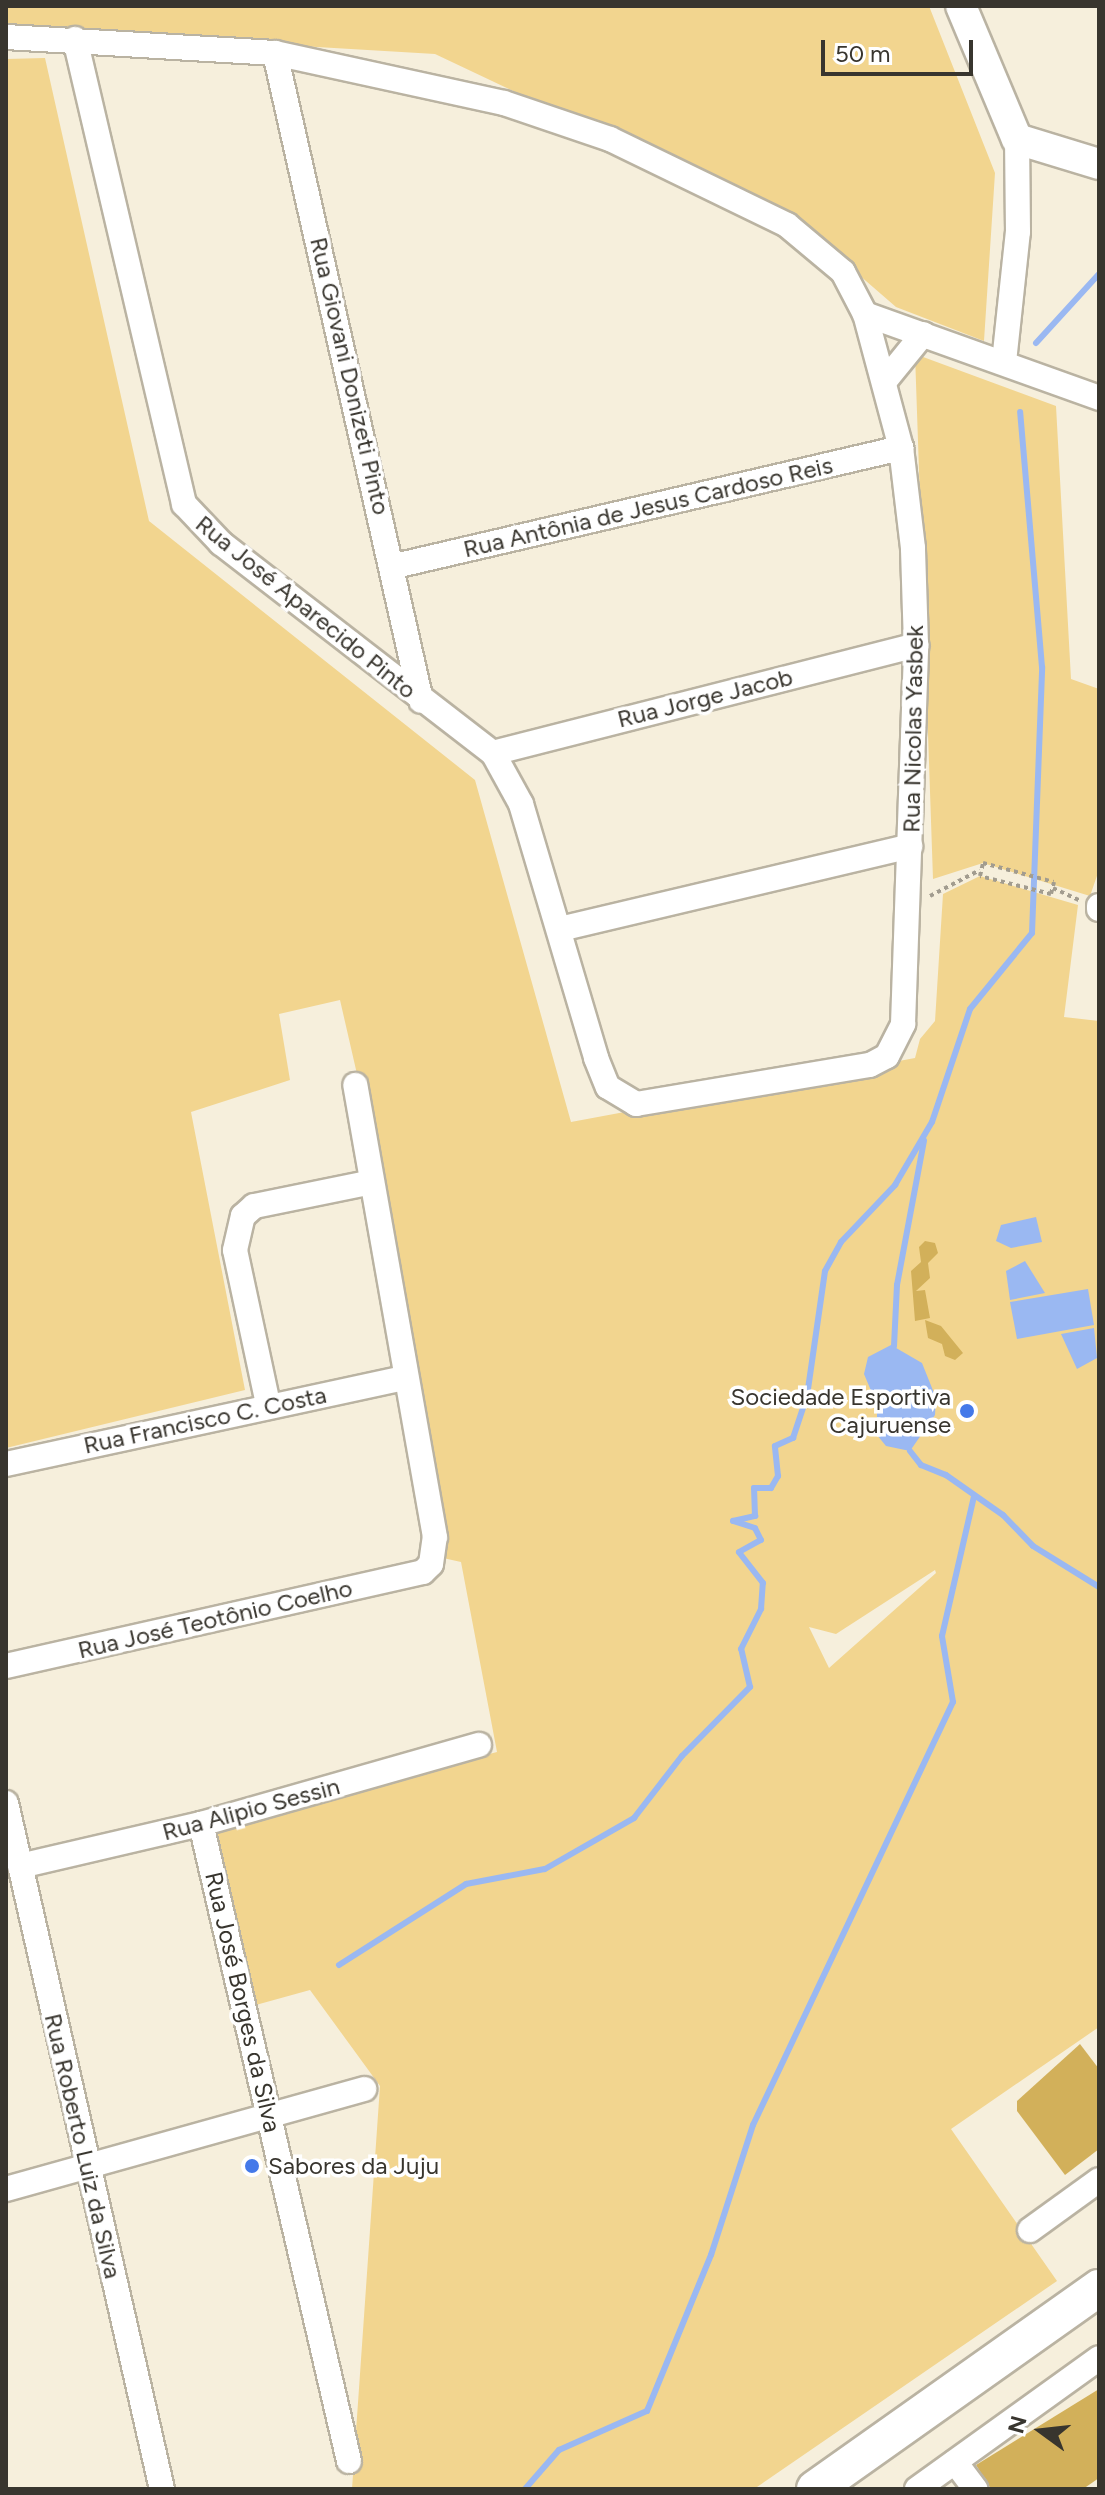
<!DOCTYPE html>
<meta charset="utf-8">
<style>
body{margin:0}
#map{position:relative;width:1105px;height:2495px;overflow:hidden;background:#f6efdc;font-family:Figtree,sans-serif}
div>[style]{position:absolute}
[style*='--x']{left:calc(var(--x)*1px);top:calc(var(--y)*1px);width:calc(var(--w)*1px);rotate:calc(var(--a)*1deg)}
.green>*{inset:0;background:#f2d58f}
.water>*{inset:0;background:#9ab8f2}
.stream>*{height:6px;margin:-3px;padding:0 3px;transform-origin:3px;border-radius:3px;background:#9ab8f2}
.building>*{inset:0;background:#d2b05a}
.path>*{height:4px;margin-top:-2px;transform-origin:0;background:repeating-linear-gradient(90deg,#a29c8f 0 4px,transparent 0 8px)}
.roads{filter:drop-shadow(2px 0 #bab3a2) drop-shadow(-2px 0 #bab3a2) drop-shadow(0 2px #bab3a2) drop-shadow(0 -2px #bab3a2)}
.minor>*{height:24px;margin:-12px;padding:0 12px;transform-origin:12px;border-radius:12px;background:#fff}
.tertiary>*{height:30px;margin:-15px;padding:0 15px;transform-origin:15px;border-radius:15px;background:#fff}
.secondary>*{height:36px;margin:-18px;padding:0 18px;transform-origin:18px;border-radius:18px;background:#fff}
.dots>*{width:22px;height:22px;translate:-50% -50%;box-sizing:border-box;border:4px solid #fff;border-radius:50%}
span{translate:-50% -50%;white-space:nowrap;text-align:center;line-height:1.15;-webkit-text-stroke:7px #fff;paint-order:stroke}
.street-label{font-size:24px;color:#38352e}
.poi-label{font-size:24px;color:#38352e}
.right{translate:-100% -50%;text-align:right}
.left{translate:0 -50%;text-align:left}
.frame{position:absolute;inset:0;border:8px solid #38352e;pointer-events:none}
.north{position:absolute;left:1001px;top:2391px;width:80px;height:80px;-webkit-text-stroke:6px #fff;paint-order:stroke;rotate:285deg;font-size:22px;font-weight:700;line-height:32px;text-align:center;color:#38352e}
.north::after{content:'';display:block;margin:auto;width:28px;height:36px;background:#38352e;clip-path:polygon(50% 0,100% 100%,50% 72%,0 100%)}
.scale{position:absolute;left:821px;top:40px;width:152px;height:36px;box-sizing:border-box;border:4px solid #38352e;border-top:0;padding-left:10px;font-size:24px;line-height:28px;white-space:nowrap;color:#38352e;-webkit-text-stroke:6px #fff;paint-order:stroke}
</style>
<div id="map">
<div class="green">
<div style="clip-path:polygon(6px 6px,929px 6px,995px 173px,984px 341px,896px 307px,806px 229px,435px 54px,68px 32px,6px 24px)"></div>
<div style="clip-path:polygon(evenodd,45px 58px,149px 521px,475px 780px,571px 1122px,915px 1058px,920px 1039px,935px 1021px,943px 894px,980px 876px,1078px 905px,1064px 1017px,1099px 1021px,1099px 2027px,951px 2129px,1057px 2281px,754px 2489px,352px 2489px,380px 2086px,310px 1990px,252px 2006px,211px 1846px,218px 1825px,497px 1752px,461px 1562px,443px 1558px,379px 1170px,340px 1000px,279px 1014px,290px 1080px,191px 1112px,245px 1390px,6px 1448px,6px 59px,45px 58px,935px 1570px,936px 1573px,829px 1668px,809px 1627px,836px 1634px,935px 1570px)"></div>
<div style="clip-path:polygon(915px 354px,1056px 406px,1071px 679px,1099px 689px,1099px 870px,1090px 896px,983px 863px,933px 879px)"></div>
</div>
<div class="water">
<div style="clip-path:polygon(1036px 1217px,1042px 1242px,1011px 1248px,996px 1241px,1001px 1225px)"></div>
<div style="clip-path:polygon(1025px 1261px,1045px 1293px,1010px 1300px,1006px 1271px)"></div>
<div style="clip-path:polygon(1088px 1289px,1094px 1325px,1017px 1339px,1010px 1302px)"></div>
<div style="clip-path:polygon(1094px 1328px,1097px 1358px,1077px 1369px,1061px 1334px)"></div>
<div style="clip-path:polygon(891px 1345px,922px 1363px,936px 1398px,935px 1415px,910px 1451px,886px 1446px,877px 1435px,877px 1405px,864px 1374px,868px 1357px)"></div>
</div>
<div class="stream">
<div style="--x:1036;--y:343;--w:93;--a:-47.6"></div>
<div style="--x:894;--y:1346;--w:61;--a:-87.2"></div>
<div style="--x:897;--y:1285;--w:147;--a:-79.4"></div>
<div style="--x:910;--y:1451;--w:18;--a:52"></div>
<div style="--x:921;--y:1465;--w:27;--a:22"></div>
<div style="--x:946;--y:1475;--w:70;--a:35.1"></div>
<div style="--x:1003;--y:1515;--w:43;--a:45.9"></div>
<div style="--x:1033;--y:1546;--w:78;--a:31.8"></div>
<div style="--x:339;--y:1965;--w:151;--a:-32.5"></div>
<div style="--x:466;--y:1884;--w:80;--a:-10.8"></div>
<div style="--x:545;--y:1869;--w:103;--a:-29.8"></div>
<div style="--x:634;--y:1818;--w:78;--a:-52.3"></div>
<div style="--x:682;--y:1756;--w:97;--a:-45.4"></div>
<div style="--x:750;--y:1687;--w:39;--a:-103"></div>
<div style="--x:741;--y:1649;--w:45;--a:-63.4"></div>
<div style="--x:761;--y:1609;--w:26;--a:-86"></div>
<div style="--x:763;--y:1583;--w:39;--a:-128"></div>
<div style="--x:739;--y:1552;--w:25;--a:-29"></div>
<div style="--x:761;--y:1540;--w:13;--a:-117"></div>
<div style="--x:755;--y:1528;--w:23;--a:-162"></div>
<div style="--x:733;--y:1521;--w:23;--a:-13"></div>
<div style="--x:755;--y:1516;--w:28;--a:-92"></div>
<div style="--x:754;--y:1488;--w:17;--a:0"></div>
<div style="--x:771;--y:1488;--w:14;--a:-60"></div>
<div style="--x:778;--y:1476;--w:30;--a:-96"></div>
<div style="--x:775;--y:1446;--w:20;--a:-24"></div>
<div style="--x:793;--y:1438;--w:44;--a:-71.6"></div>
<div style="--x:807;--y:1396;--w:126;--a:-81.8"></div>
<div style="--x:825;--y:1271;--w:33;--a:-61"></div>
<div style="--x:841;--y:1242;--w:79;--a:-46.5"></div>
<div style="--x:895;--y:1185;--w:73;--a:-59.6"></div>
<div style="--x:932;--y:1122;--w:119;--a:-71.4"></div>
<div style="--x:970;--y:1009;--w:98;--a:-50.8"></div>
<div style="--x:1032;--y:933;--w:266;--a:-87.8"></div>
<div style="--x:1042;--y:667;--w:256;--a:-94.9"></div>
<div style="--x:525;--y:2489;--w:52;--a:-48.9"></div>
<div style="--x:559;--y:2450;--w:96;--a:-23.9"></div>
<div style="--x:647;--y:2411;--w:169;--a:-67.7"></div>
<div style="--x:711;--y:2255;--w:137;--a:-72.1"></div>
<div style="--x:753;--y:2125;--w:468;--a:-64.7"></div>
<div style="--x:953;--y:1702;--w:67;--a:-99.5"></div>
<div style="--x:942;--y:1636;--w:144;--a:-77.1"></div>
</div>
<div class="building">
<div style="clip-path:polygon(925px 1241px,935px 1243px,938px 1253px,928px 1263px,930px 1278px,916px 1291px,925px 1290px,930px 1318px,915px 1321px,911px 1271px,921px 1262px,919px 1247px)"></div>
<div style="clip-path:polygon(925px 1320px,941px 1326px,963px 1353px,955px 1360px,945px 1356px,942px 1344px,928px 1338px)"></div>
<div style="clip-path:polygon(1080px 2044px,1099px 2069px,1099px 2149px,1065px 2175px,1017px 2111px,1017px 2101px)"></div>
<div style="clip-path:polygon(1099px 2389px,1099px 2478px,1083px 2489px,991px 2489px,976px 2465px)"></div>
</div>
<div class="path">
<div style="--x:983;--y:863;--w:73;--a:15"></div>
<div style="--x:1054;--y:882;--w:12;--a:104"></div>
<div style="--x:1051;--y:894;--w:73;--a:-165.8"></div>
<div style="--x:980;--y:876;--w:13;--a:-77"></div>
<div style="--x:1053;--y:888;--w:31;--a:25"></div>
<div style="--x:930;--y:896;--w:56;--a:-27.5"></div>
</div>
<div class="roads">
<div class="minor">
<div style="--x:6;--y:37;--w:269;--a:3.4"></div>
<div style="--x:275;--y:53;--w:234;--a:12.3"></div>
<div style="--x:504;--y:103;--w:112;--a:18.8"></div>
<div style="--x:610;--y:139;--w:197;--a:25.9"></div>
<div style="--x:787;--y:225;--w:73;--a:40"></div>
<div style="--x:843;--y:272;--w:47;--a:62.4"></div>
<div style="--x:865;--y:314;--w:249;--a:19.7"></div>
<div style="--x:75;--y:39;--w:478;--a:76.8"></div>
<div style="--x:184;--y:504;--w:54;--a:46.5"></div>
<div style="--x:221;--y:543;--w:344;--a:37.7"></div>
<div style="--x:493;--y:753;--w:58;--a:61.2"></div>
<div style="--x:521;--y:804;--w:265;--a:73.5"></div>
<div style="--x:596;--y:1058;--w:31;--a:68"></div>
<div style="--x:608;--y:1087;--w:33;--a:31"></div>
<div style="--x:636;--y:1104;--w:237;--a:-9.5"></div>
<div style="--x:870;--y:1065;--w:19;--a:-28"></div>
<div style="--x:887;--y:1056;--w:36;--a:-63"></div>
<div style="--x:903;--y:1024;--w:379;--a:-88"></div>
<div style="--x:916;--y:645;--w:97;--a:-91.8"></div>
<div style="--x:913;--y:548;--w:101;--a:-96.8"></div>
<div style="--x:901;--y:448;--w:139;--a:-105"></div>
<div style="--x:275;--y:53;--w:664;--a:77.3"></div>
<div style="--x:1004;--y:362;--w:131;--a:-83.9"></div>
<div style="--x:1018;--y:232;--w:93;--a:-90.6"></div>
<div style="--x:884;--y:382;--w:62;--a:-50.9"></div>
<div style="--x:395;--y:566;--w:520;--a:-13.13"></div>
<div style="--x:493;--y:753;--w:437;--a:-14.3"></div>
<div style="--x:1099;--y:906;--w:3;--a:90"></div>
<div style="--x:560;--y:929;--w:360;--a:-13.3"></div>
<div style="--x:268;--y:1404;--w:157;--a:-102.1"></div>
<div style="--x:235;--y:1250;--w:35;--a:-77"></div>
<div style="--x:243;--y:1216;--w:15;--a:-42"></div>
<div style="--x:254;--y:1206;--w:120;--a:-11.5"></div>
<div style="--x:6;--y:1464;--w:407;--a:-12.2"></div>
<div style="--x:6;--y:1666;--w:427;--a:-12.7"></div>
<div style="--x:423;--y:1572;--w:11;--a:-45"></div>
<div style="--x:431;--y:1564;--w:27;--a:-82"></div>
<div style="--x:435;--y:1537;--w:459;--a:-100"></div>
<div style="--x:6;--y:1803;--w:704;--a:77.19"></div>
<div style="--x:201;--y:1824;--w:654;--a:76.92"></div>
<div style="--x:20;--y:1866;--w:186;--a:-13.1"></div>
<div style="--x:201;--y:1824;--w:289;--a:-15.9"></div>
<div style="--x:6;--y:2189;--w:372;--a:-15.6"></div>
<div style="--x:1030;--y:2230;--w:85;--a:-35.9"></div>
<div style="--x:955;--y:2462;--w:34;--a:53"></div>
<div style="--x:917;--y:2489;--w:224;--a:-35.7"></div>
</div>
<div class="tertiary">
<div style="--x:961;--y:6;--w:144;--a:67.2"></div>
<div style="--x:1017;--y:139;--w:86;--a:17"></div>
</div>
<div class="secondary">
<div style="--x:815;--y:2489;--w:348;--a:-35.3"></div>
</div>
</div>
<div class="dots">
<div style="left:967px;top:1411px;background:#4479e9"></div>
<div style="left:252px;top:2166px;background:#4479e9"></div>
</div>
<div class="street-label">
<span style="left:350px;top:376px;rotate:77deg">Rua Giovani Donizeti Pinto</span>
<span style="left:648px;top:507px;rotate:-13deg">Rua Antônia de Jesus Cardoso Reis</span>
<span style="left:306px;top:607px;rotate:39deg">Rua José Aparecido Pinto</span>
<span style="left:705px;top:698px;rotate:-14deg">Rua Jorge Jacob</span>
<span style="left:913px;top:729px;rotate:-89deg">Rua Nicolas Yasbek</span>
<span style="left:205px;top:1420px;rotate:-12deg">Rua Francisco C. Costa</span>
<span style="left:215px;top:1619px;rotate:-13deg">Rua José Teotônio Coelho</span>
<span style="left:251px;top:1809px;rotate:-15deg">Rua Alipio Sessin</span>
<span style="left:243px;top:2002px;rotate:77deg">Rua José Borges da Silva</span>
<span style="left:83px;top:2146px;rotate:77deg">Rua Roberto Luiz da Silva</span>
</div>
<div class="poi-label">
<span class="right" style="left:951px;top:1411px">Sociedade Esportiva<br>Cajuruense</span>
<span class="left" style="left:268px;top:2166px">Sabores da Juju</span>
</div>
<div class="frame"></div>
<div class="north">N</div>
<div class="scale">50 m</div>
</div>
